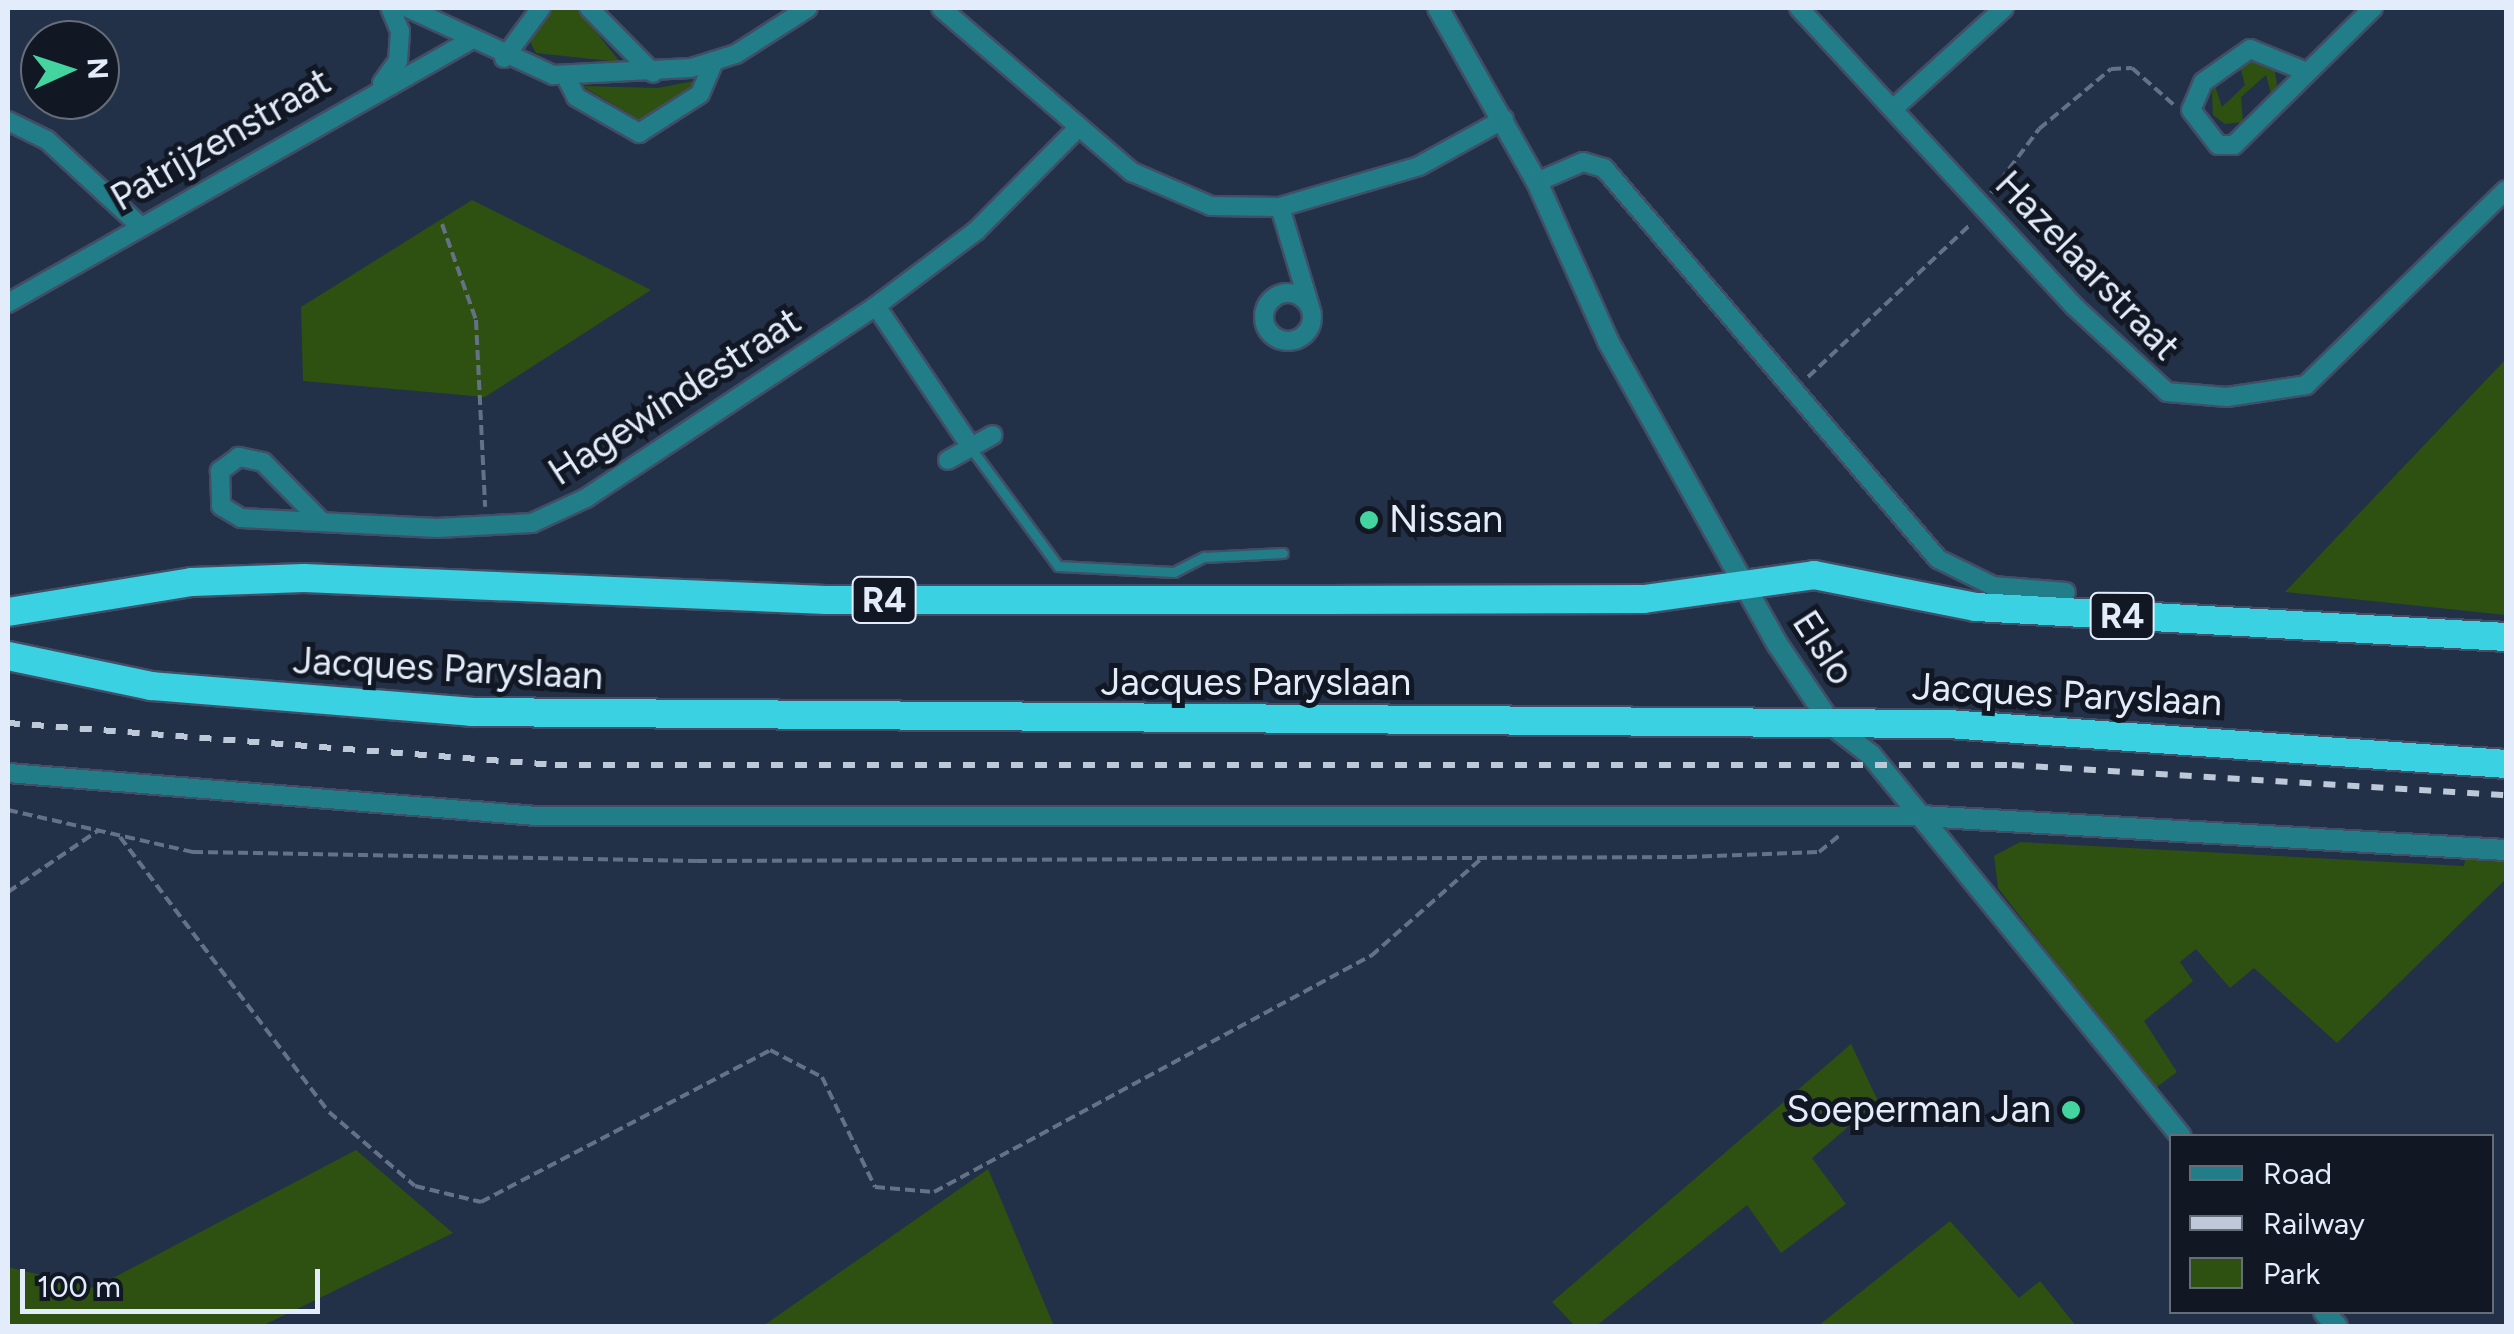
<!DOCTYPE html>
<style>
body{margin:0}
#map{position:relative;width:2514px;height:1334px;overflow:hidden;background:#223048;font-family:Figtree,sans-serif}
div>[style]{position:absolute}
[style*='--x']{left:calc(var(--x)*1px);top:calc(var(--y)*1px);width:calc(var(--w)*1px);rotate:calc(var(--a)*1deg)}
.green>*{inset:0;background:#2e5112}
.path>*{height:4px;margin-top:-2px;transform-origin:0;background:repeating-linear-gradient(90deg,#647186 0 10px,transparent 0 15px)}
.roads{filter:drop-shadow(2px 0 #414e65) drop-shadow(-2px 0 #414e65) drop-shadow(0 2px #414e65) drop-shadow(0 -2px #414e65)}
.service>*{height:9px;margin:-4.5px;padding:0 4.5px;transform-origin:4.5px;border-radius:4.5px;background:#217e89}
.minor>*{height:18px;margin:-9px;padding:0 9px;transform-origin:9px;border-radius:9px;background:#217e89}
.minor>.ring{margin:-9px;padding:0;box-sizing:content-box;background:none;border:18px solid #217e89;border-radius:50%}
.tertiary>*{height:20px;margin:-10px;padding:0 10px;transform-origin:10px;border-radius:10px;background:#217e89}
.trunk>*{height:28px;margin:-14px;padding:0 14px;transform-origin:14px;border-radius:14px;background:#3ad1e2}
.rail>*{height:6px;margin-top:-3px;transform-origin:0;background:repeating-linear-gradient(90deg,#bdc8d8 0 12px,transparent 0 24px)}
.dots>*{width:28px;height:28px;translate:-50% -50%;box-sizing:border-box;border:5px solid #121823;border-radius:50%}
span{translate:-50% -50%;white-space:nowrap;text-align:center;line-height:1.15;-webkit-text-stroke:10px #121823;paint-order:stroke}
.shield-label span{padding:2px 8px;background:#121823;border:2px solid;border-radius:8px;-webkit-text-stroke-width:0}
.shield-label{font-size:35px;color:#e2ecfb;font-weight:700}
.street-label{font-size:38px;color:#e2ecfb}
.poi-label{font-size:38px;color:#e2ecfb}
.left{translate:0 -50%;text-align:left}
.right{translate:-100% -50%;text-align:right}
.frame{position:absolute;inset:0;border:10px solid #e2ecfb;pointer-events:none}
.legend{position:absolute;left:2169px;top:1134px;width:325px;height:180px;box-sizing:border-box;background:#121823;border:2px solid #656d79;margin:0;padding:12px 18px;list-style:none;font-size:30px;color:#e2ecfb}
.legend li{display:flex;align-items:center;gap:20px;height:50px}
.legend b{width:50px;border:2px solid #656d79}
.north{position:absolute;left:20px;top:20px;width:100px;height:100px;box-sizing:border-box;background:#121823;border:2px solid #656d79;border-radius:50%;rotate:87deg;font-size:28px;font-weight:700;line-height:40px;text-align:center;color:#e2ecfb}
.north::after{content:'';display:block;margin:auto;width:35px;height:45px;background:#43d4a0;clip-path:polygon(50% 0,100% 100%,50% 72%,0 100%)}
.scale{position:absolute;left:20px;top:1269px;width:300px;height:45px;box-sizing:border-box;border:5px solid #e2ecfb;border-top:0;padding-left:12px;font-size:30px;line-height:35px;white-space:nowrap;color:#e2ecfb;-webkit-text-stroke:8px #121823;paint-order:stroke}
</style>
<div id="map">
<div class="green">
<div style="clip-path:polygon(550px 8px,577px 8px,620px 62px,536px 53px,528px 38px)"></div>
<div style="clip-path:polygon(2251px 58px,2274px 65px,2277px 85px,2271px 94px,2266px 75px,2241px 97px,2243px 122px,2225px 124px,2213px 115px,2212px 92px,2215px 86px,2222px 107px,2245px 85px,2239px 63px)"></div>
<div style="clip-path:polygon(699px 80px,643px 122px,582px 86px,658px 88px)"></div>
<div style="clip-path:polygon(472px 200px,651px 290px,485px 397px,303px 381px,301px 307px)"></div>
<div style="clip-path:polygon(2506px 359px,2506px 615px,2285px 592px,2352px 521px)"></div>
<div style="clip-path:polygon(2020px 842px,2464px 866px,2466px 852px,2506px 857px,2506px 879px,2337px 1043px,2254px 968px,2230px 988px,2196px 949px,2180px 962px,2193px 981px,2144px 1021px,2177px 1072px,2154px 1089px,1998px 888px,1994px 856px)"></div>
<div style="clip-path:polygon(1851px 1044px,1878px 1101px,1812px 1158px,1846px 1204px,1781px 1253px,1747px 1205px,1596px 1326px,1575px 1326px,1552px 1302px)"></div>
<div style="clip-path:polygon(356px 1150px,453px 1233px,262px 1326px,8px 1326px,8px 1267px,94px 1288px)"></div>
<div style="clip-path:polygon(988px 1169px,1054px 1326px,763px 1326px)"></div>
<div style="clip-path:polygon(1950px 1221px,2019px 1298px,2040px 1281px,2076px 1326px,1818px 1326px)"></div>
</div>
<div class="path">
<div style="--x:1991;--y:193;--w:80;--a:-53.1"></div>
<div style="--x:2039;--y:129;--w:94;--a:-39.8"></div>
<div style="--x:2111;--y:69;--w:21;--a:-3"></div>
<div style="--x:2132;--y:68;--w:56;--a:41.4"></div>
<div style="--x:442;--y:224;--w:102;--a:70.5"></div>
<div style="--x:476;--y:320;--w:187;--a:87.2"></div>
<div style="--x:1808;--y:377;--w:225;--a:-43.2"></div>
<div style="--x:8;--y:810;--w:190;--a:12.8"></div>
<div style="--x:193;--y:852;--w:504;--a:1.02"></div>
<div style="--x:697;--y:861;--w:990;--a:-0.23"></div>
<div style="--x:1687;--y:857;--w:132;--a:-2.2"></div>
<div style="--x:1819;--y:852;--w:28;--a:-39"></div>
<div style="--x:120;--y:837;--w:345;--a:52.8"></div>
<div style="--x:329;--y:1112;--w:113;--a:40.7"></div>
<div style="--x:415;--y:1186;--w:68;--a:13.6"></div>
<div style="--x:481;--y:1202;--w:327;--a:-27.7"></div>
<div style="--x:770;--y:1050;--w:59;--a:27.4"></div>
<div style="--x:822;--y:1077;--w:122;--a:64.3"></div>
<div style="--x:875;--y:1187;--w:59;--a:4.8"></div>
<div style="--x:934;--y:1192;--w:497;--a:-28.4"></div>
<div style="--x:1371;--y:956;--w:147;--a:-41.4"></div>
<div style="--x:8;--y:892;--w:110;--a:-34.3"></div>
</div>
<div class="roads">
<div class="service">
<div style="--x:970;--y:447;--w:148;--a:53.5"></div>
<div style="--x:1058;--y:566;--w:116;--a:3"></div>
<div style="--x:1174;--y:572;--w:34;--a:-27"></div>
<div style="--x:1204;--y:557;--w:79;--a:-2.9"></div>
</div>
<div class="minor">
<div style="--x:408;--y:8;--w:160;--a:24.8"></div>
<div style="--x:553;--y:75;--w:138;--a:-2.9"></div>
<div style="--x:691;--y:68;--w:47;--a:-17.3"></div>
<div style="--x:736;--y:54;--w:85;--a:-32.6"></div>
<div style="--x:589;--y:8;--w:91;--a:45.4"></div>
<div style="--x:941;--y:8;--w:252;--a:40.7"></div>
<div style="--x:1132;--y:172;--w:86;--a:23.3"></div>
<div style="--x:1211;--y:206;--w:69;--a:0.8"></div>
<div style="--x:1280;--y:207;--w:145;--a:-16.4"></div>
<div style="--x:1419;--y:166;--w:97;--a:-28.9"></div>
<div style="--x:1799;--y:8;--w:407;--a:47.3"></div>
<div style="--x:2075;--y:307;--w:125;--a:42.7"></div>
<div style="--x:2167;--y:392;--w:60;--a:4.8"></div>
<div style="--x:2227;--y:397;--w:80;--a:-8.6"></div>
<div style="--x:2306;--y:385;--w:279;--a:-44.3"></div>
<div style="--x:504;--y:58;--w:62;--a:-53.5"></div>
<div style="--x:2307;--y:72;--w:61;--a:-158"></div>
<div style="--x:2250;--y:49;--w:57;--a:144.9"></div>
<div style="--x:2203;--y:82;--w:30;--a:113"></div>
<div style="--x:2191;--y:110;--w:44;--a:52.4"></div>
<div style="--x:2218;--y:145;--w:16;--a:0"></div>
<div style="--x:2234;--y:145;--w:195;--a:-44.6"></div>
<div style="--x:565;--y:75;--w:25;--a:63"></div>
<div style="--x:576;--y:97;--w:73;--a:29.7"></div>
<div style="--x:639;--y:133;--w:72;--a:-32.6"></div>
<div style="--x:700;--y:94;--w:36;--a:-67"></div>
<div style="--x:382;--y:83;--w:27;--a:-54"></div>
<div style="--x:398;--y:61;--w:30;--a:-86"></div>
<div style="--x:400;--y:31;--w:25;--a:-113"></div>
<div style="--x:1893;--y:109;--w:150;--a:-42.3"></div>
<div style="--x:8;--y:121;--w:43;--a:26"></div>
<div style="--x:47;--y:140;--w:122;--a:42.7"></div>
<div style="--x:1537;--y:182;--w:50;--a:-23.5"></div>
<div style="--x:1583;--y:162;--w:22;--a:16"></div>
<div style="--x:1604;--y:168;--w:514;--a:49.5"></div>
<div style="--x:1938;--y:559;--w:61;--a:26.1"></div>
<div style="--x:1993;--y:586;--w:73;--a:4.7"></div>
<div style="--x:1280;--y:207;--w:104;--a:73.3"></div>
<div class="ring" style="left:1264px;top:293px;width:30px;height:30px"></div>
<div style="--x:8;--y:303;--w:532;--a:-29.6"></div>
<div style="--x:876;--y:306;--w:166;--a:56"></div>
<div style="--x:948;--y:460;--w:51;--a:-29.1"></div>
<div style="--x:322;--y:522;--w:84;--a:-134.5"></div>
<div style="--x:263;--y:462;--w:25;--a:-168"></div>
<div style="--x:239;--y:457;--w:24;--a:144"></div>
<div style="--x:220;--y:471;--w:35;--a:88"></div>
<div style="--x:221;--y:506;--w:23;--a:31"></div>
<div style="--x:241;--y:518;--w:196;--a:2.9"></div>
<div style="--x:437;--y:528;--w:95;--a:-3"></div>
<div style="--x:532;--y:523;--w:60;--a:-24.8"></div>
<div style="--x:586;--y:498;--w:348;--a:-33.5"></div>
<div style="--x:876;--y:306;--w:125;--a:-36.9"></div>
<div style="--x:976;--y:231;--w:145;--a:-45.3"></div>
<div style="--x:8;--y:773;--w:531;--a:4.65"></div>
<div style="--x:537;--y:816;--w:1384;--a:0"></div>
</div>
<div class="tertiary">
<div style="--x:1438;--y:8;--w:200;--a:60.4"></div>
<div style="--x:1537;--y:182;--w:174;--a:65.9"></div>
<div style="--x:1608;--y:341;--w:348;--a:60.8"></div>
<div style="--x:1778;--y:645;--w:97;--a:56"></div>
<div style="--x:1832;--y:725;--w:49;--a:37.6"></div>
<div style="--x:1871;--y:755;--w:491;--a:50.9"></div>
<div style="--x:1921;--y:816;--w:586;--a:3.33"></div>
<div style="--x:2324;--y:1312;--w:19;--a:47"></div>
</div>
<div class="trunk">
<div style="--x:8;--y:612;--w:186;--a:-9.3"></div>
<div style="--x:192;--y:582;--w:112;--a:-2"></div>
<div style="--x:304;--y:578;--w:522;--a:2.41"></div>
<div style="--x:826;--y:600;--w:498;--a:0"></div>
<div style="--x:1324;--y:600;--w:320;--a:-0.2"></div>
<div style="--x:1644;--y:599;--w:172;--a:-8"></div>
<div style="--x:1814;--y:575;--w:165;--a:11.2"></div>
<div style="--x:1976;--y:607;--w:531;--a:3.24"></div>
<div style="--x:8;--y:656;--w:146;--a:11.8"></div>
<div style="--x:151;--y:686;--w:322;--a:4.6"></div>
<div style="--x:472;--y:712;--w:1476;--a:0.47"></div>
<div style="--x:1948;--y:724;--w:559;--a:4.1"></div>
</div>
</div>
<div class="rail">
<div style="--x:8;--y:723;--w:549;--a:4.39"></div>
<div style="--x:555;--y:765;--w:1457;--a:0"></div>
<div style="--x:2012;--y:765;--w:495;--a:3.5"></div>
</div>
<div class="dots">
<div style="left:1369px;top:520px;background:#43d4a0"></div>
<div style="left:2071px;top:1110px;background:#43d4a0"></div>
</div>
<div class="shield-label">
<span style="left:884px;top:600px">R4</span>
<span style="left:2122px;top:616px">R4</span>
</div>
<div class="street-label">
<span style="left:221px;top:140px;rotate:-30deg">Patrijzenstraat</span>
<span style="left:2087px;top:266px;rotate:46deg">Hazelaarstraat</span>
<span style="left:675px;top:397px;rotate:-33deg">Hagewindestraat</span>
<span style="left:1823px;top:648px;rotate:57deg">Elslo</span>
<span style="left:448px;top:669px;rotate:3deg">Jacques Paryslaan</span>
<span style="left:1256px;top:683px">Jacques Paryslaan</span>
<span style="left:2067px;top:695px;rotate:3deg">Jacques Paryslaan</span>
</div>
<div class="poi-label">
<span class="left" style="left:1389px;top:520px">Nissan</span>
<span class="right" style="left:2051px;top:1110px">Soeperman Jan</span>
</div>
<div class="frame"></div>
<ul class="legend">
<li><b style="height:12px;background:#217e89"></b>Road</li>
<li><b style="height:12px;background:#bdc8d8"></b>Railway</li>
<li><b style="height:28px;background:#2e5112"></b>Park</li>
</ul>
<div class="north">N</div>
<div class="scale">100 m</div>
</div>
